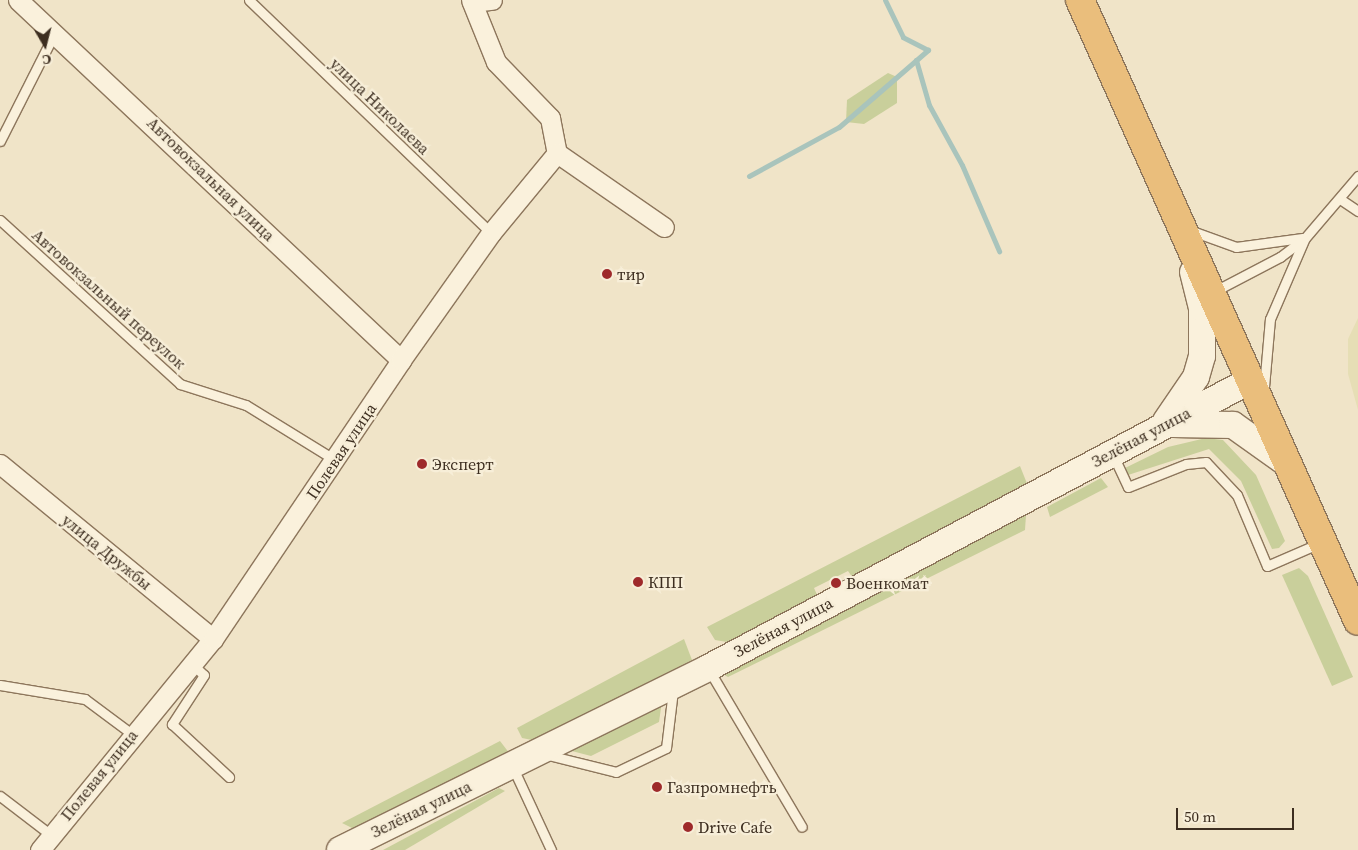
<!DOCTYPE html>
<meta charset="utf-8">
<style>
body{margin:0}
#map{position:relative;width:1358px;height:850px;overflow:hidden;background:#f0e4c8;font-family:"Source Serif 4",serif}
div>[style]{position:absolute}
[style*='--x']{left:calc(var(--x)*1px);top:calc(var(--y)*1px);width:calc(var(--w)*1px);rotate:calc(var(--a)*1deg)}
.farmland>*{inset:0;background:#e6deb5}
.green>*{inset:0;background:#c9cf9b}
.stream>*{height:5px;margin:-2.5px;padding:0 2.5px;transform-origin:2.5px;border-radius:2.5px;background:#a9c4bc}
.roads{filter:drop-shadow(1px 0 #8d765c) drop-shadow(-1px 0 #8d765c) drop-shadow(0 1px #8d765c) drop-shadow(0 -1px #8d765c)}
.service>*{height:9px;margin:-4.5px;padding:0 4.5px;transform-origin:4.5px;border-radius:4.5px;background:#faf1dc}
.minor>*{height:19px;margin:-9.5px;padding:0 9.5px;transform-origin:9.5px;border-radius:9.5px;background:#faf1dc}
.secondary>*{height:26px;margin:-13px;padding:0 13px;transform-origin:13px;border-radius:13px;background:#faf1dc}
.trunk>*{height:28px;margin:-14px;padding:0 14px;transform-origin:14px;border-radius:14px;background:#eabe7c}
.dots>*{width:14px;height:14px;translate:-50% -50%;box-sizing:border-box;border:2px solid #f7eed8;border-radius:50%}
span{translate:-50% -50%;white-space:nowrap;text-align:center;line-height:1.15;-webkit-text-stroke:4.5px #f7eed8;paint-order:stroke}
.street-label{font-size:16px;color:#3d2e20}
.poi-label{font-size:16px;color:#3d2e20}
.left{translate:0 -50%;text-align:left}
.north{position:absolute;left:20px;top:20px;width:50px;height:50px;-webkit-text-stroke:4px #f7eed8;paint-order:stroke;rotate:172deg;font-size:14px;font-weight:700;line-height:20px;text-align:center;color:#3d2e20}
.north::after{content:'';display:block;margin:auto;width:18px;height:22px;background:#3d2e20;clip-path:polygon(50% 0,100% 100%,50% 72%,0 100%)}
.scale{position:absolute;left:1176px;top:808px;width:118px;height:22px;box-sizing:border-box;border:2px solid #3d2e20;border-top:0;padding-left:6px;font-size:15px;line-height:18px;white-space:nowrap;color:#3d2e20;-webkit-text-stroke:4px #f7eed8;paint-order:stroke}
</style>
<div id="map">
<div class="farmland">
<div style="clip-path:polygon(1358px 318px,1358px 410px,1348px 374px,1348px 339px)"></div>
</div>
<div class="green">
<div style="clip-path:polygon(888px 73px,897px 77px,897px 103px,864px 124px,846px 122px,847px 100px)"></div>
<div style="clip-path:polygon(1206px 438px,1223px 440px,1256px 475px,1285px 541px,1279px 548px,1272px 549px,1241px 481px,1209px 449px,1128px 475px,1125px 468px,1168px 447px)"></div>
<div style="clip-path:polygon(1020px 466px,1028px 486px,855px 581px,848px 571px,814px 588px,819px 599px,733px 643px,715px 640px,707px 627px)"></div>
<div style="clip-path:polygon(1101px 478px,1108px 487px,1050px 517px,1047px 507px)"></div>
<div style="clip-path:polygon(1026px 515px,1025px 530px,728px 677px,721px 673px)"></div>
<div style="clip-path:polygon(1299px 568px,1308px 576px,1353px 677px,1332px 686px,1282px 575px)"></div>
<div style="clip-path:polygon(684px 639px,692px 660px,537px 741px,522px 738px,517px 728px)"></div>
<div style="clip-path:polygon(662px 701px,659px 722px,591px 756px,568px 750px)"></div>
<div style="clip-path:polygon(500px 741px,510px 754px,356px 830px,342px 823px)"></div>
<div style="clip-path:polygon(499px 788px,505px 791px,405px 850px,383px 850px)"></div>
</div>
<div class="stream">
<div style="--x:916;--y:60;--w:47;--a:73.9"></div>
<div style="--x:929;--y:105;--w:68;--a:61.2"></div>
<div style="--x:962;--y:165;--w:94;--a:66.7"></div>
<div style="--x:749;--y:176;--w:102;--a:-28.6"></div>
<div style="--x:839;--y:127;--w:118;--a:-40.9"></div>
<div style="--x:928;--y:50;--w:28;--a:-153"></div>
<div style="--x:903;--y:37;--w:41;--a:-115.9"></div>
</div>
<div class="roads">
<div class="service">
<div style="--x:249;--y:0;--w:336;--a:43.9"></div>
<div style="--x:0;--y:141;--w:120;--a:-63.2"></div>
<div style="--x:1340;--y:199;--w:22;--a:34"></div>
<div style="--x:0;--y:220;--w:244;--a:42.3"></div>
<div style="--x:180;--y:384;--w:69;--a:17.7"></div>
<div style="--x:246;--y:405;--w:105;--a:31.7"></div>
<div style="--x:1192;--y:231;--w:47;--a:20"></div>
<div style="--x:1236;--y:247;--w:67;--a:-7.8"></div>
<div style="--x:1213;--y:292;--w:76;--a:-27.6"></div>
<div style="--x:1280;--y:257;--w:31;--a:-37"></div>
<div style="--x:1305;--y:238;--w:82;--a:-49.5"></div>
<div style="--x:1264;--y:387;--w:68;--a:-85"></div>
<div style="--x:1270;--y:319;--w:86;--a:-66.7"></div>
<div style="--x:1113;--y:455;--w:35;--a:65"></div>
<div style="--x:1128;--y:487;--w:62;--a:-21.6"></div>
<div style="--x:1186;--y:464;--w:20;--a:-6"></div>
<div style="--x:1206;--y:462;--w:45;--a:46.8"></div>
<div style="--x:1237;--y:495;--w:77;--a:67.1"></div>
<div style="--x:1267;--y:566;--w:58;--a:-23.5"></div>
<div style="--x:192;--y:664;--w:16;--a:43"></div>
<div style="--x:204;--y:675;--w:59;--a:123.1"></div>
<div style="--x:172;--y:724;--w:78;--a:42.9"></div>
<div style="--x:709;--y:670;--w:182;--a:59.4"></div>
<div style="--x:0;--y:685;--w:86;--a:9.4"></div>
<div style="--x:85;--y:699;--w:59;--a:36.7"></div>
<div style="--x:548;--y:755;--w:70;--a:14"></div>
<div style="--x:616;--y:772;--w:55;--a:-25.6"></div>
<div style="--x:666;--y:748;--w:58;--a:-83.1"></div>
<div style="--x:513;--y:768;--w:90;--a:65.1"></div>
<div style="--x:0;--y:796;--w:64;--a:37.4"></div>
</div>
<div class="minor">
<div style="--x:18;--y:0;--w:526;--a:43.23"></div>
<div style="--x:471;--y:0;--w:67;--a:68"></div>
<div style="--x:496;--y:62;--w:78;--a:46"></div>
<div style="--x:550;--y:118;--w:36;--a:79"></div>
<div style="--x:472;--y:2;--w:20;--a:-6"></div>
<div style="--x:0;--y:464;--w:276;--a:39.4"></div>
<div style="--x:40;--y:850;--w:273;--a:-50.7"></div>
<div style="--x:213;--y:639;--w:336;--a:-56"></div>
<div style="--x:401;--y:360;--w:156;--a:-54.7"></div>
<div style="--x:491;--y:233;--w:104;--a:-50.5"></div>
<div style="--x:557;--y:153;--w:130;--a:34.7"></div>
</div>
<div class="secondary">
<div style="--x:1166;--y:421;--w:53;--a:-55.7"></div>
<div style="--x:1196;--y:377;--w:22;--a:-74"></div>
<div style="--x:1202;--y:356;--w:48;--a:-90"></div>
<div style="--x:1202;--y:308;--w:37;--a:-104"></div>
<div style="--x:1173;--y:424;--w:60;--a:1"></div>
<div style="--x:1233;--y:425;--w:64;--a:35.4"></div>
<div style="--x:340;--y:850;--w:411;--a:-26.3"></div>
<div style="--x:708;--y:668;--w:612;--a:-27.95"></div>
</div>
<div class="trunk">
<div style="--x:1080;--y:0;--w:680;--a:65.88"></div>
</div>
</div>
<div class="dots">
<div style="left:607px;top:274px;background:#9e2a2b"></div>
<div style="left:422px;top:464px;background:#9e2a2b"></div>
<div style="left:638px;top:582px;background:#9e2a2b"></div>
<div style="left:836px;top:583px;background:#9e2a2b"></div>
<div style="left:657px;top:787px;background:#9e2a2b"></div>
<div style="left:688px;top:827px;background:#9e2a2b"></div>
</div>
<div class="street-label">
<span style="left:380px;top:106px;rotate:44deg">улица Николаева</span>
<span style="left:211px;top:179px;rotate:44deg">Автовокзальная улица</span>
<span style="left:109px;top:299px;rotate:42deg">Автовокзальный переулок</span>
<span style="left:1141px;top:437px;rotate:-28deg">Зелёная улица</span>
<span style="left:341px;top:451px;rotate:-56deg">Полевая улица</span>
<span style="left:107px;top:552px;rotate:39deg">улица Дружбы</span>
<span style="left:783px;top:627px;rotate:-28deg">Зелёная улица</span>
<span style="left:99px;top:775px;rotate:-51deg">Полевая улица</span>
<span style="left:421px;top:809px;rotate:-26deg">Зелёная улица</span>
</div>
<div class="poi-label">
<span class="left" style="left:617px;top:274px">тир</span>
<span class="left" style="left:432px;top:464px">Эксперт</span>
<span class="left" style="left:648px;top:582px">КПП</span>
<span class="left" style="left:846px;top:583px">Военкомат</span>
<span class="left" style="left:667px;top:787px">Газпромнефть</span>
<span class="left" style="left:698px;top:827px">Drive Cafe</span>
</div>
<div class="north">С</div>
<div class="scale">50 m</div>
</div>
